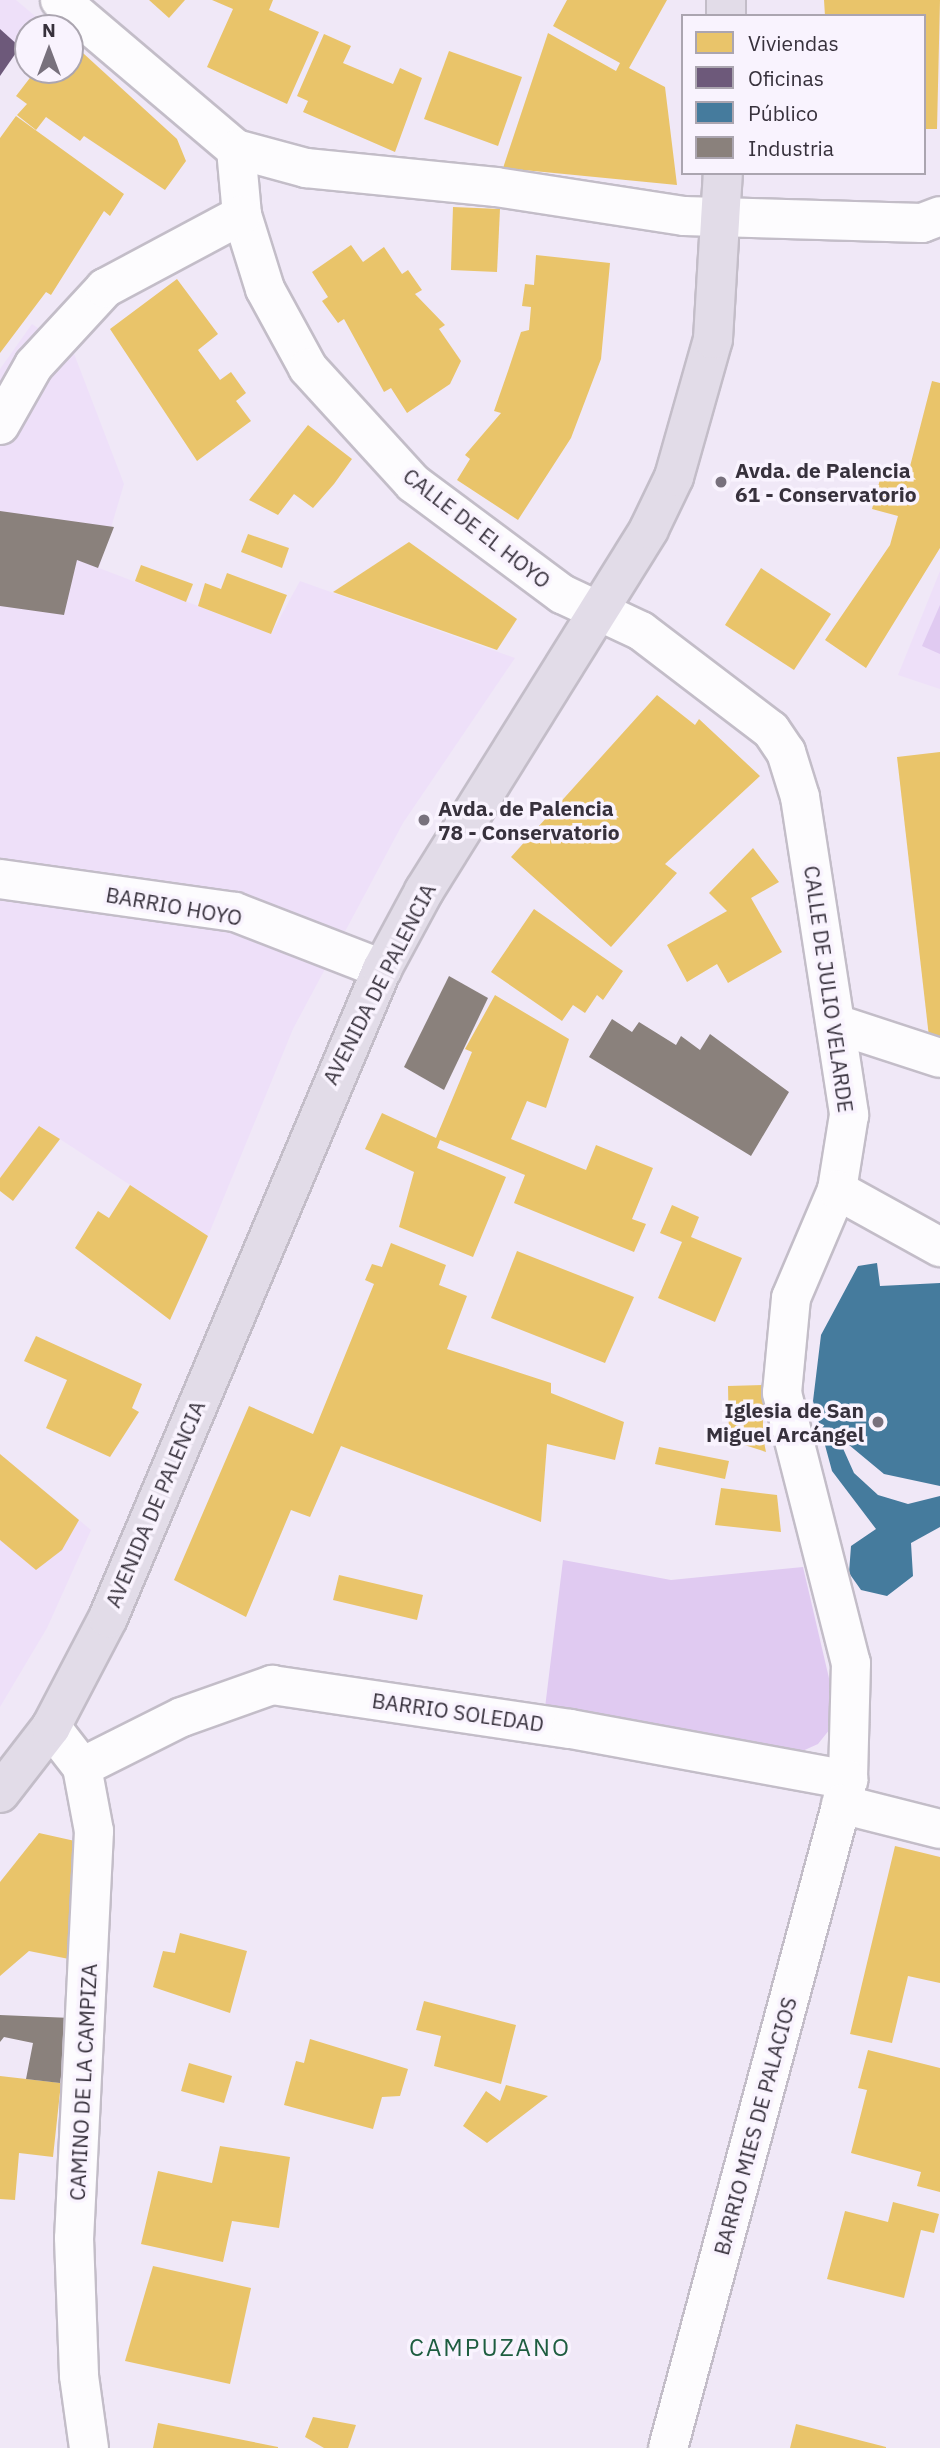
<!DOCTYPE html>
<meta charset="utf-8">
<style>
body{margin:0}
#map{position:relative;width:940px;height:2448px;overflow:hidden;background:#f0e8f7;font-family:"IBM Plex Sans",sans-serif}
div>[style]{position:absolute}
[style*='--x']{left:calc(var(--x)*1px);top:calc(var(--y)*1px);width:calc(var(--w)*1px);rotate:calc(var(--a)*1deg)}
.built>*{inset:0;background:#eee0f9}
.green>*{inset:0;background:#e0caf1}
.homes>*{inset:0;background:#e9c46a}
.offices>*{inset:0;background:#6d597a}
.public>*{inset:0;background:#457b9d}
.industry>*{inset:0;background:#8a817c}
.roads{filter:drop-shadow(2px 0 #c3bdc8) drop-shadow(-2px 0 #c3bdc8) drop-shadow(0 2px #c3bdc8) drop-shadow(0 -2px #c3bdc8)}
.minor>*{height:38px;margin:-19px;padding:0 19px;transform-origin:19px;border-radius:19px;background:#fdfcfe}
.trunk>*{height:38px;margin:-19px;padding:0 19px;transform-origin:19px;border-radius:19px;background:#e2dce8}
.dots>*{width:19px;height:19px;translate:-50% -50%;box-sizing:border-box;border:4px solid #f9f3fe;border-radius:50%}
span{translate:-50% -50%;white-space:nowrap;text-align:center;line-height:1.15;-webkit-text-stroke:7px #f9f3fe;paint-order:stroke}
.poi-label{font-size:21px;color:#37313c;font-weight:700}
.left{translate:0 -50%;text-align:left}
.right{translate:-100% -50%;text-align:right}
.street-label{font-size:21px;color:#37313c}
.quarter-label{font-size:24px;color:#1e5d40;letter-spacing:2px}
.legend{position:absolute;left:681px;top:14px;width:245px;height:161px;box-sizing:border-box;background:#f9f3fe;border:2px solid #aba5b0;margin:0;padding:9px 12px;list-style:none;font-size:21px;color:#37313c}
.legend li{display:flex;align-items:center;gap:14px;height:35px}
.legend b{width:35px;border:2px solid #aba5b0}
.north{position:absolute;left:14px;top:14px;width:70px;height:70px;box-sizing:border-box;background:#f9f3fe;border:2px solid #aba5b0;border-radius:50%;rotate:0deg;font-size:19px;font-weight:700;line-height:28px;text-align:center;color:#37313c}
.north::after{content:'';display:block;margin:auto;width:24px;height:32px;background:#78717d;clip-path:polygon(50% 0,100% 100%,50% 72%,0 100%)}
</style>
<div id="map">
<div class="built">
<div style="clip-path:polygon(0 0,16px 0,41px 21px,28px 28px,0 74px)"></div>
<div style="clip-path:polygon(32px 324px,73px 351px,124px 484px,99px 568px,271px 634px,300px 581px,515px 658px,403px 823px,293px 1029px,208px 1236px,40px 1126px,0 1178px,0 369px)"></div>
<div style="clip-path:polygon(940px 571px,940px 689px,898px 675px)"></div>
<div style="clip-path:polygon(0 1454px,91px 1530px,47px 1628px,0 1707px)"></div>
</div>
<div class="green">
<div style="clip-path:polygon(940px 605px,940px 654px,922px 646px)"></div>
<div style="clip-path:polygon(563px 1560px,671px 1580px,803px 1567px,832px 1691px,830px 1729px,818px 1744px,798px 1753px,544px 1716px)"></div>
</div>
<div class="homes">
<div style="clip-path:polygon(149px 0,185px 0,169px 18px)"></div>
<div style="clip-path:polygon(212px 0,273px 0,269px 10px,319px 32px,287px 104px,207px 67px,233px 9px)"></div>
<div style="clip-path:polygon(567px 0,667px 0,629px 68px,665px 87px,677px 185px,503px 168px,548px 33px,616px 71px,620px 63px,553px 26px)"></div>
<div style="clip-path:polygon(824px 0,940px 0,937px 129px,924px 129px,924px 16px,825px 16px)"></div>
<div style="clip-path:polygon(324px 34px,351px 46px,343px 63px,393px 84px,400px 68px,422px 78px,395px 152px,303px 112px,308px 101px,297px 96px)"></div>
<div style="clip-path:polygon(72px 43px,177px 139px,186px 161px,165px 190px,84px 136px,80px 141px,46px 117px,36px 130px,17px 115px,27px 104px,16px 96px,36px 70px,70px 70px)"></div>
<div style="clip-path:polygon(449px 51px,522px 77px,498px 146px,424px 119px)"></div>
<div style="clip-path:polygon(16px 116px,124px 194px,110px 216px,104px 211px,51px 295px,46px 292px,0 353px,0 138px)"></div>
<div style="clip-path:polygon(453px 207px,500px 209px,497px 272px,451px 270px)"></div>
<div style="clip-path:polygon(351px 245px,363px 262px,384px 247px,402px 274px,408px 270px,422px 290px,415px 294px,445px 325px,439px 329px,461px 361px,450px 384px,407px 413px,391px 388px,384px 392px,344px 319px,338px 323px,322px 301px,328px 297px,312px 272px)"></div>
<div style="clip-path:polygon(536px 255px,610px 263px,601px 359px,571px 438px,518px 520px,457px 480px,470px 459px,465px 455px,501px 413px,494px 411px,508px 371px,521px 332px,529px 330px,531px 307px,522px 306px,525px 284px,534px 285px)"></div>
<div style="clip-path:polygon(177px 279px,218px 334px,198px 350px,220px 380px,231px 372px,246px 393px,236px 401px,251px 421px,197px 461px,110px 329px)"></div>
<div style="clip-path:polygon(932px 381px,940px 383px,940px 548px,866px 668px,825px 640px,890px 545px,898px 516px,872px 509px,882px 472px,907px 478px)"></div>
<div style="clip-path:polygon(308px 425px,352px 459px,334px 484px,313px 508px,294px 494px,278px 515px,249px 500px)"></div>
<div style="clip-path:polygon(248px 534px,289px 548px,282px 568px,241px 552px)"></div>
<div style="clip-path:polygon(409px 542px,517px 619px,497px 650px,333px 592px)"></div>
<div style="clip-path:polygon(141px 565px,193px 584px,186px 602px,135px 581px)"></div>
<div style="clip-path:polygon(761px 568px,831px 614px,794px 670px,725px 625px)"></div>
<div style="clip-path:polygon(227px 573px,287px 595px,271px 634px,198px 606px,205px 583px,221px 589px)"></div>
<div style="clip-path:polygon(657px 695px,695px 725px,699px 719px,760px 776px,665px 864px,677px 873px,611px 947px,511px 857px)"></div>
<div style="clip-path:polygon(940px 752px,940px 1036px,929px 1037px,897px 757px)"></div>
<div style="clip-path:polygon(753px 848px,779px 882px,751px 898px,782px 952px,728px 983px,717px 964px,687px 982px,667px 945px,727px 911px,709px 893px)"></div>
<div style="clip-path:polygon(534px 909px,623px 971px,603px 1000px,597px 995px,585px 1013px,573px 1005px,562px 1021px,491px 972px)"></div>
<div style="clip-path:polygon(495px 995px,569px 1039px,546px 1108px,527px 1101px,511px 1139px,586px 1170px,596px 1145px,653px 1168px,632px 1219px,646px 1224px,634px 1252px,514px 1203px,525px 1175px,440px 1140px,437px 1148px,506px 1177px,473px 1257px,399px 1227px,414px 1172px,365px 1149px,382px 1113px,436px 1138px,472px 1052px,465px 1049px)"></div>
<div style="clip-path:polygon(39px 1126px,60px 1139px,13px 1201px,0 1191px,0 1178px)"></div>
<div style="clip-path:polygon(130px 1185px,208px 1236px,170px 1320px,75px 1248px,98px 1211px,109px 1218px)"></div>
<div style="clip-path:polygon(672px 1205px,699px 1217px,691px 1237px,742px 1258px,715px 1322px,658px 1298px,682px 1242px,660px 1233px)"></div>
<div style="clip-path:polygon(391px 1243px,446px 1265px,439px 1285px,467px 1296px,447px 1349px,551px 1383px,551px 1393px,624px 1422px,615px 1460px,547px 1444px,541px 1522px,341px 1446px,310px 1517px,291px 1510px,246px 1617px,174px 1580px,249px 1406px,313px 1434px,374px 1284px,365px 1280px,372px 1264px,382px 1267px)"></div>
<div style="clip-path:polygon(517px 1251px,634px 1297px,605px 1363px,491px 1318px)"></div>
<div style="clip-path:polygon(36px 1336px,142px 1384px,132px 1408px,139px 1412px,110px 1457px,46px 1428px,67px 1380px,24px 1361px)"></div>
<div style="clip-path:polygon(763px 1385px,763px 1437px,766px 1452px,729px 1440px,728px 1386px)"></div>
<div style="clip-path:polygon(659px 1447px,729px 1461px,725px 1479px,655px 1464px)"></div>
<div style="clip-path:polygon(0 1454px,79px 1520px,62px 1550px,36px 1570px,0 1540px)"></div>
<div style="clip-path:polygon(721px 1488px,777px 1495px,781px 1532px,715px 1525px)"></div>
<div style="clip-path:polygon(339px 1575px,423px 1595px,417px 1620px,333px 1600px)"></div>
<div style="clip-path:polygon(39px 1833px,75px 1841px,74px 1960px,29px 1951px,0 1976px,0 1882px)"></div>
<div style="clip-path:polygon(895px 1846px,940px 1857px,940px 1983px,908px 1976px,892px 2043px,850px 2034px)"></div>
<div style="clip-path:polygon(180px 1933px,247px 1951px,230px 2013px,153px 1987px,163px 1951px,175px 1953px)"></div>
<div style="clip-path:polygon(424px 2001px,516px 2025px,501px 2084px,434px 2066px,441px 2036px,416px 2030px)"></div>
<div style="clip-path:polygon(310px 2039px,408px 2069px,400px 2096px,382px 2097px,373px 2129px,284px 2105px,296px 2061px,304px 2063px)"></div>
<div style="clip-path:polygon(868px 2050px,940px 2068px,940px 2192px,917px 2186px,921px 2172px,851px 2153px,867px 2090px,858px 2088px)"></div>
<div style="clip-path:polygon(189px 2063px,232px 2076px,224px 2103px,181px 2091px)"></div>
<div style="clip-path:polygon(0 2076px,61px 2083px,53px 2157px,19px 2153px,15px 2200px,0 2199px)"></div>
<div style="clip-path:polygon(506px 2085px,548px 2096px,487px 2143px,463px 2126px,486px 2091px,500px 2101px)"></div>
<div style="clip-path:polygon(220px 2146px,290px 2157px,279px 2228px,232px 2221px,223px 2262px,141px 2244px,158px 2171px,212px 2183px)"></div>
<div style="clip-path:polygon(893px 2202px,939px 2214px,934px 2233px,921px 2230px,904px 2298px,827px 2279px,845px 2211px,888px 2222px)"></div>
<div style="clip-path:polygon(153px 2266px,251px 2288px,230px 2384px,125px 2361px)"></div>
<div style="clip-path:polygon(313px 2417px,356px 2425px,348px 2448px,324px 2448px,305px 2437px)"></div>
<div style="clip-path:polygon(158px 2423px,278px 2447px,278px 2448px,153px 2448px)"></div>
<div style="clip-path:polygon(796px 2424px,886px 2447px,886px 2448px,790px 2448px)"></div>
</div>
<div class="offices">
<div style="clip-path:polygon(0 29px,20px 47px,0 76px)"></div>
</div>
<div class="public">
<div style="clip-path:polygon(877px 1263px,880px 1286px,940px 1283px,940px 1486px,884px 1474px,837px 1435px,854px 1473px,878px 1495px,908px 1504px,940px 1496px,940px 1527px,911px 1543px,913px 1576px,887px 1596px,861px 1590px,849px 1573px,851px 1546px,876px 1529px,832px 1471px,813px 1401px,821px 1335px,858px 1266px)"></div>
</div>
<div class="industry">
<div style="clip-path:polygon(0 511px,114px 527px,98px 568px,77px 560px,64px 615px,0 606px)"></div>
<div style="clip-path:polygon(449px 976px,488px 998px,444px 1090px,404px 1067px)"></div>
<div style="clip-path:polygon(612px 1019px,632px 1032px,639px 1022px,676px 1045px,681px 1036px,700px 1050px,710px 1034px,789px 1092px,751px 1156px,589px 1057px)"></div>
<div style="clip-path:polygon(0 2015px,71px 2018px,60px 2083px,26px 2079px,33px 2043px,4px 2037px,0 2042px)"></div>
</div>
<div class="roads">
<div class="minor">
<div style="--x:60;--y:0;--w:231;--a:40.3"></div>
<div style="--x:236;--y:149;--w:73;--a:15.2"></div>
<div style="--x:306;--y:168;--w:191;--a:5.7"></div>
<div style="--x:496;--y:187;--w:190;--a:8.8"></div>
<div style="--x:684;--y:216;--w:238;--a:1.7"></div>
<div style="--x:922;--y:223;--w:19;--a:-21"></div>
<div style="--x:236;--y:149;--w:66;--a:84.8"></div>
<div style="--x:242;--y:215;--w:77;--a:72.7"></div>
<div style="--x:265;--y:289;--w:90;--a:61.4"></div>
<div style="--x:308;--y:368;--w:156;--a:47.6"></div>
<div style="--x:413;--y:483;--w:186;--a:36.7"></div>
<div style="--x:562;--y:594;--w:87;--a:25.1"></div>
<div style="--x:641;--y:631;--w:163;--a:37.3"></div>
<div style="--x:771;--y:730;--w:27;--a:56"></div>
<div style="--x:786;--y:752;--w:47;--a:72.7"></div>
<div style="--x:800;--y:797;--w:322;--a:81.2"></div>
<div style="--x:849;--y:1115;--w:76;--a:99.1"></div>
<div style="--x:837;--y:1190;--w:117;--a:113.1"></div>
<div style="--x:791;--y:1298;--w:95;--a:95.4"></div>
<div style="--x:782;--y:1393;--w:279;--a:75.7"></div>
<div style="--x:851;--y:1663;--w:117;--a:91.5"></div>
<div style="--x:848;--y:1780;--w:692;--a:105.08"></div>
<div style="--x:0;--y:425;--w:69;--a:-60.5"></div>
<div style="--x:34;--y:365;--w:105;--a:-47.3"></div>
<div style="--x:105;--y:288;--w:155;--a:-28.1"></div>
<div style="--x:0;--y:879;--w:237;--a:8"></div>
<div style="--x:235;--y:912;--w:158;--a:21.2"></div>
<div style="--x:836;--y:1024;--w:109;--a:18.1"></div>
<div style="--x:837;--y:1190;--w:118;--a:29"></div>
<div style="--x:51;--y:1727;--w:51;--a:52.2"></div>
<div style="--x:82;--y:1767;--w:65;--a:79.4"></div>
<div style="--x:94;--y:1831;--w:407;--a:92.8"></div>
<div style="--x:74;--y:2238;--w:138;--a:87.9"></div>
<div style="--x:79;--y:2376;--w:73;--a:82.1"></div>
<div style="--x:82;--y:1767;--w:112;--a:-26.6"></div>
<div style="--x:182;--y:1717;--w:96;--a:-19.6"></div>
<div style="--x:272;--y:1685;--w:302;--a:8.4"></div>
<div style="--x:571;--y:1729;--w:282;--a:10.4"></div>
<div style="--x:841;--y:1804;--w:102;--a:14.2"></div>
</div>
<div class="trunk">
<div style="--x:726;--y:16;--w:16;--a:-90"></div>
<div style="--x:0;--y:1793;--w:83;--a:-52.3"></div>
<div style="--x:51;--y:1727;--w:123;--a:-62.4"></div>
<div style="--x:108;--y:1618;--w:704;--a:-67.11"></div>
<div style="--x:382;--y:969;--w:89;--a:-61.7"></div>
<div style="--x:424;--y:891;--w:426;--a:-58.1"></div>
<div style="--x:649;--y:529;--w:58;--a:-64.3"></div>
<div style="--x:674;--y:477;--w:143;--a:-74.2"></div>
<div style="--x:713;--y:339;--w:166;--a:-86.6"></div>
</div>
</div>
<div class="dots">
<div style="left:721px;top:482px;background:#78717d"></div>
<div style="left:424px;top:820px;background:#78717d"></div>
<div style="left:878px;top:1422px;background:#78717d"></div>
</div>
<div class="poi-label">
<span class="left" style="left:735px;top:482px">Avda. de Palencia<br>61 - Conservatorio</span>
<span class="left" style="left:438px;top:820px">Avda. de Palencia<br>78 - Conservatorio</span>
<span class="right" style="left:864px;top:1422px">Iglesia de San<br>Miguel Arcángel</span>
</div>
<div class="street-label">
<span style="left:477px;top:528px;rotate:38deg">CALLE DE EL HOYO</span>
<span style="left:174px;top:906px;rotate:10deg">BARRIO HOYO</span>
<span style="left:379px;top:984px;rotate:-63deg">AVENIDA DE PALENCIA</span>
<span style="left:829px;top:989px;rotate:82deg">CALLE DE JULIO VELARDE</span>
<span style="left:155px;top:1504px;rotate:-67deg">AVENIDA DE PALENCIA</span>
<span style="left:458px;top:1712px;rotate:8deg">BARRIO SOLEDAD</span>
<span style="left:83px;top:2082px;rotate:-87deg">CAMINO DE LA CAMPIZA</span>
<span style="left:755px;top:2126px;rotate:-75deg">BARRIO MIES DE PALACIOS</span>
</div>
<div class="quarter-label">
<span style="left:490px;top:2348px">CAMPUZANO</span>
</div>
<ul class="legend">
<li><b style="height:19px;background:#e9c46a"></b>Viviendas</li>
<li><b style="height:19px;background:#6d597a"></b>Oficinas</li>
<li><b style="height:19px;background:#457b9d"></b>Público</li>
<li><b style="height:19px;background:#8a817c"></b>Industria</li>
</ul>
<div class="north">N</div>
</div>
